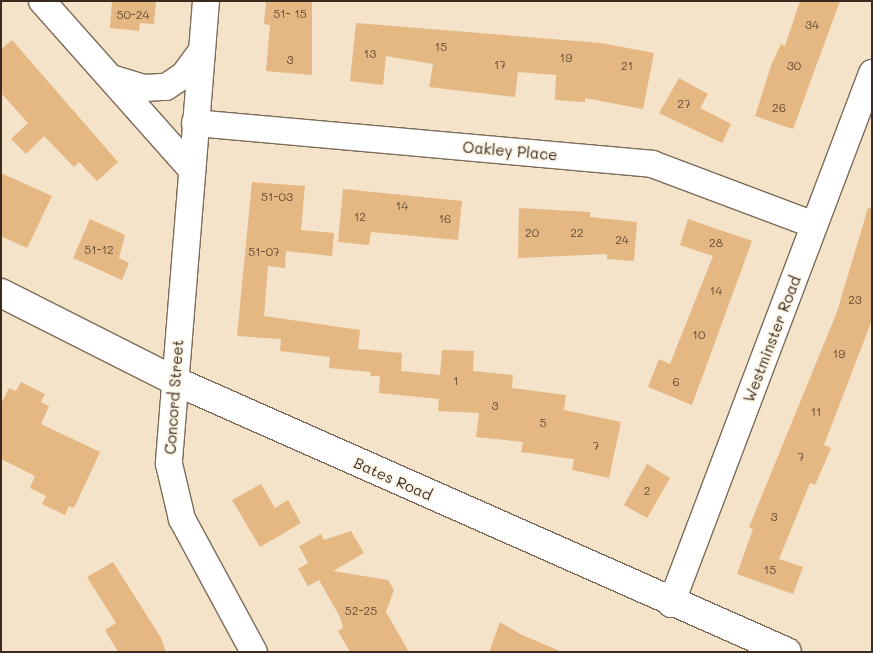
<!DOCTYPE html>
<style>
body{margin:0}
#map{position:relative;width:873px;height:653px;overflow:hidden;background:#f4e3c8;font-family:Mali,sans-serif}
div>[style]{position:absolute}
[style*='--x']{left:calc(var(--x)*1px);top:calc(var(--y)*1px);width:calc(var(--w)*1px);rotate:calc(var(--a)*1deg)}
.building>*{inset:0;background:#e4b783}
.roads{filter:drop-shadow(1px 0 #7c6b5a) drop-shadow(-1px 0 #7c6b5a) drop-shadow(0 1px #7c6b5a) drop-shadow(0 -1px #7c6b5a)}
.minor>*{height:26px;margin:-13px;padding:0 13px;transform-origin:13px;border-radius:13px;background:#fff}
.tertiary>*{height:28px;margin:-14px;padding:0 14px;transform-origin:14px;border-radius:14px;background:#fff}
span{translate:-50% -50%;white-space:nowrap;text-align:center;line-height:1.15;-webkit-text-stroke:4px #fcf5e5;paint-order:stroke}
.number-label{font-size:12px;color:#654d37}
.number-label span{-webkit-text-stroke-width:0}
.street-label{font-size:15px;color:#3b2a1e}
.frame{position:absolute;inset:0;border:2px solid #3b2a1e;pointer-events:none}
</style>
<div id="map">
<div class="building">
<div style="clip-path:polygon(112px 1px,156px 1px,154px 24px,140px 23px,139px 31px,110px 28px)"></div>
<div style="clip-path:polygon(266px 1px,312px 1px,312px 75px,266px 71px,270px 25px,264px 24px)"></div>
<div style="clip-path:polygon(800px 1px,840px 1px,793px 129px,755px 116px,772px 63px,781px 44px,785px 46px)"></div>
<div style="clip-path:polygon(356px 23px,601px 43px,654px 53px,643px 109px,585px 98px,585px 102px,555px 100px,556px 75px,518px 72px,515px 97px,429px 87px,433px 64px,386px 56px,383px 85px,350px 81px)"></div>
<div style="clip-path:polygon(12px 40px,118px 162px,97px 181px,79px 162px,74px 167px,44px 136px,26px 154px,11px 139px,28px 123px,1px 93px,1px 49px)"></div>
<div style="clip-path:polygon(679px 78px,708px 94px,700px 108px,731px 124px,722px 143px,659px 113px)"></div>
<div style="clip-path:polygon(1px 173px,52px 196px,27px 248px,1px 236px)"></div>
<div style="clip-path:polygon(252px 182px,305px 186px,301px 230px,334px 233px,332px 256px,286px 251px,285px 268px,268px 266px,264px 316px,360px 330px,358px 349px,402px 353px,401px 371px,440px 375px,442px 350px,474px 351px,473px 371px,513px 375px,512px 388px,566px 395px,564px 410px,621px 422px,609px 478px,572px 470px,574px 459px,521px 452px,523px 442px,476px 437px,479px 413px,438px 411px,439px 399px,379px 393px,380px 376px,370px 376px,371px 372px,329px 368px,330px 357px,280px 351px,281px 339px,237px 336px)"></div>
<div style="clip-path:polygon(343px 189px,462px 201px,458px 240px,371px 232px,369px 245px,338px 242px)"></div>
<div style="clip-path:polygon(519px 208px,590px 212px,590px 217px,637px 222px,634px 261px,607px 259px,607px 254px,518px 258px)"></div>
<div style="clip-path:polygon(868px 208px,872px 208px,872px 320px,824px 445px,831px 448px,815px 485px,810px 483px,779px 559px,803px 567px,793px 594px,737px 574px,753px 529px,749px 527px,837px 312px)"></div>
<div style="clip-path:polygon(90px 219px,125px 235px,119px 258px,129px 263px,122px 280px,73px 258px)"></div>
<div style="clip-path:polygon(688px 219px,752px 241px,692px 405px,648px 387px,659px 359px,670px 364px,713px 256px,680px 245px)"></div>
<div style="clip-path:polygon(21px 382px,45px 394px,41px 402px,49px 406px,41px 424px,100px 452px,74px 508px,69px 506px,65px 515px,42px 504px,46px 496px,30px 488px,35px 476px,1px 459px,1px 404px,9px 388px,16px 391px)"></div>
<div style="clip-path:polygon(647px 464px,670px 478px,647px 518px,624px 505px)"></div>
<div style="clip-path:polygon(261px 484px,275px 508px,288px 500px,301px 523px,260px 547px,232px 500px)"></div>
<div style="clip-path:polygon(351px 531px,364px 553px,333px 571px,388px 580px,394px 590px,386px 612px,409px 652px,350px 652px,338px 631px,343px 628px,340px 617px,319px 580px,308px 586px,298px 569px,308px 563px,299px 546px,321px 534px,324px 540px)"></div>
<div style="clip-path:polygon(113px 562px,161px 638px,166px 652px,118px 652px,105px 630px,116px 623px,87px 577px)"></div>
<div style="clip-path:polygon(500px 622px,520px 634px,562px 652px,489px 652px)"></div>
</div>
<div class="roads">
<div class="minor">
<div style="--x:42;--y:1;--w:226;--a:48.4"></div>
<div style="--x:206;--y:1;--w:464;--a:94.6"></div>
<div style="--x:169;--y:464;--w:57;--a:76.7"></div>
<div style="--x:182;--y:519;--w:151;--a:61.6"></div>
<div style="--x:111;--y:78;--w:34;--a:17"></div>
<div style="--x:144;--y:88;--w:22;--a:-3"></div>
<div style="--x:166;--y:87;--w:22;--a:-34"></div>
<div style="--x:184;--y:75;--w:29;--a:-54"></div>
<div style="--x:195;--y:123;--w:459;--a:5.1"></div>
<div style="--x:652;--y:164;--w:173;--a:20.6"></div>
<div style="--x:671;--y:604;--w:568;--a:-69.27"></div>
</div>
<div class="tertiary">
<div style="--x:1;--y:293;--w:195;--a:26.8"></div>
<div style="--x:175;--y:381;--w:669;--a:23.88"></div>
</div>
</div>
<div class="number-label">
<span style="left:290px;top:14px">51- 15</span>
<span style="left:133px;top:15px">50-24</span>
<span style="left:812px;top:25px">34</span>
<span style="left:441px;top:47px">15</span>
<span style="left:370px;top:54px">13</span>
<span style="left:566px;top:58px">19</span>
<span style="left:290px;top:60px">3</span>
<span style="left:500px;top:65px">17</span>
<span style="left:627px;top:66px">21</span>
<span style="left:794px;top:66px">30</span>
<span style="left:684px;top:104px">27</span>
<span style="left:779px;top:108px">26</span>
<span style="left:277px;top:197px">51-03</span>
<span style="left:402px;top:206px">14</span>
<span style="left:360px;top:217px">12</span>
<span style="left:445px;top:219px">16</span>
<span style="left:532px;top:233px">20</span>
<span style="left:577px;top:233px">22</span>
<span style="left:622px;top:240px">24</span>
<span style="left:716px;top:243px">28</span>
<span style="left:99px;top:250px">51-12</span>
<span style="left:264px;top:252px">51-07</span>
<span style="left:716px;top:291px">14</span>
<span style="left:855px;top:300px">23</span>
<span style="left:699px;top:335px">10</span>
<span style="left:839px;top:354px">19</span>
<span style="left:456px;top:381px">1</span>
<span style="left:676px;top:382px">6</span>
<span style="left:495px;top:406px">3</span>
<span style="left:816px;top:412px">11</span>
<span style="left:543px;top:423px">5</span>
<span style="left:596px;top:446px">7</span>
<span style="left:801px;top:457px">7</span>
<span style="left:647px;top:491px">2</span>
<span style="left:774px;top:517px">3</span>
<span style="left:770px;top:570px">15</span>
<span style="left:361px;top:611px">52-25</span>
</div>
<div class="street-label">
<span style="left:510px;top:151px;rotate:5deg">Oakley Place</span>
<span style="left:772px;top:339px;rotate:-69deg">Westminster Road</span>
<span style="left:174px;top:397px;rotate:-86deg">Concord Street</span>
<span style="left:393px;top:479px;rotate:24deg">Bates Road</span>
</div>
<div class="frame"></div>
</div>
